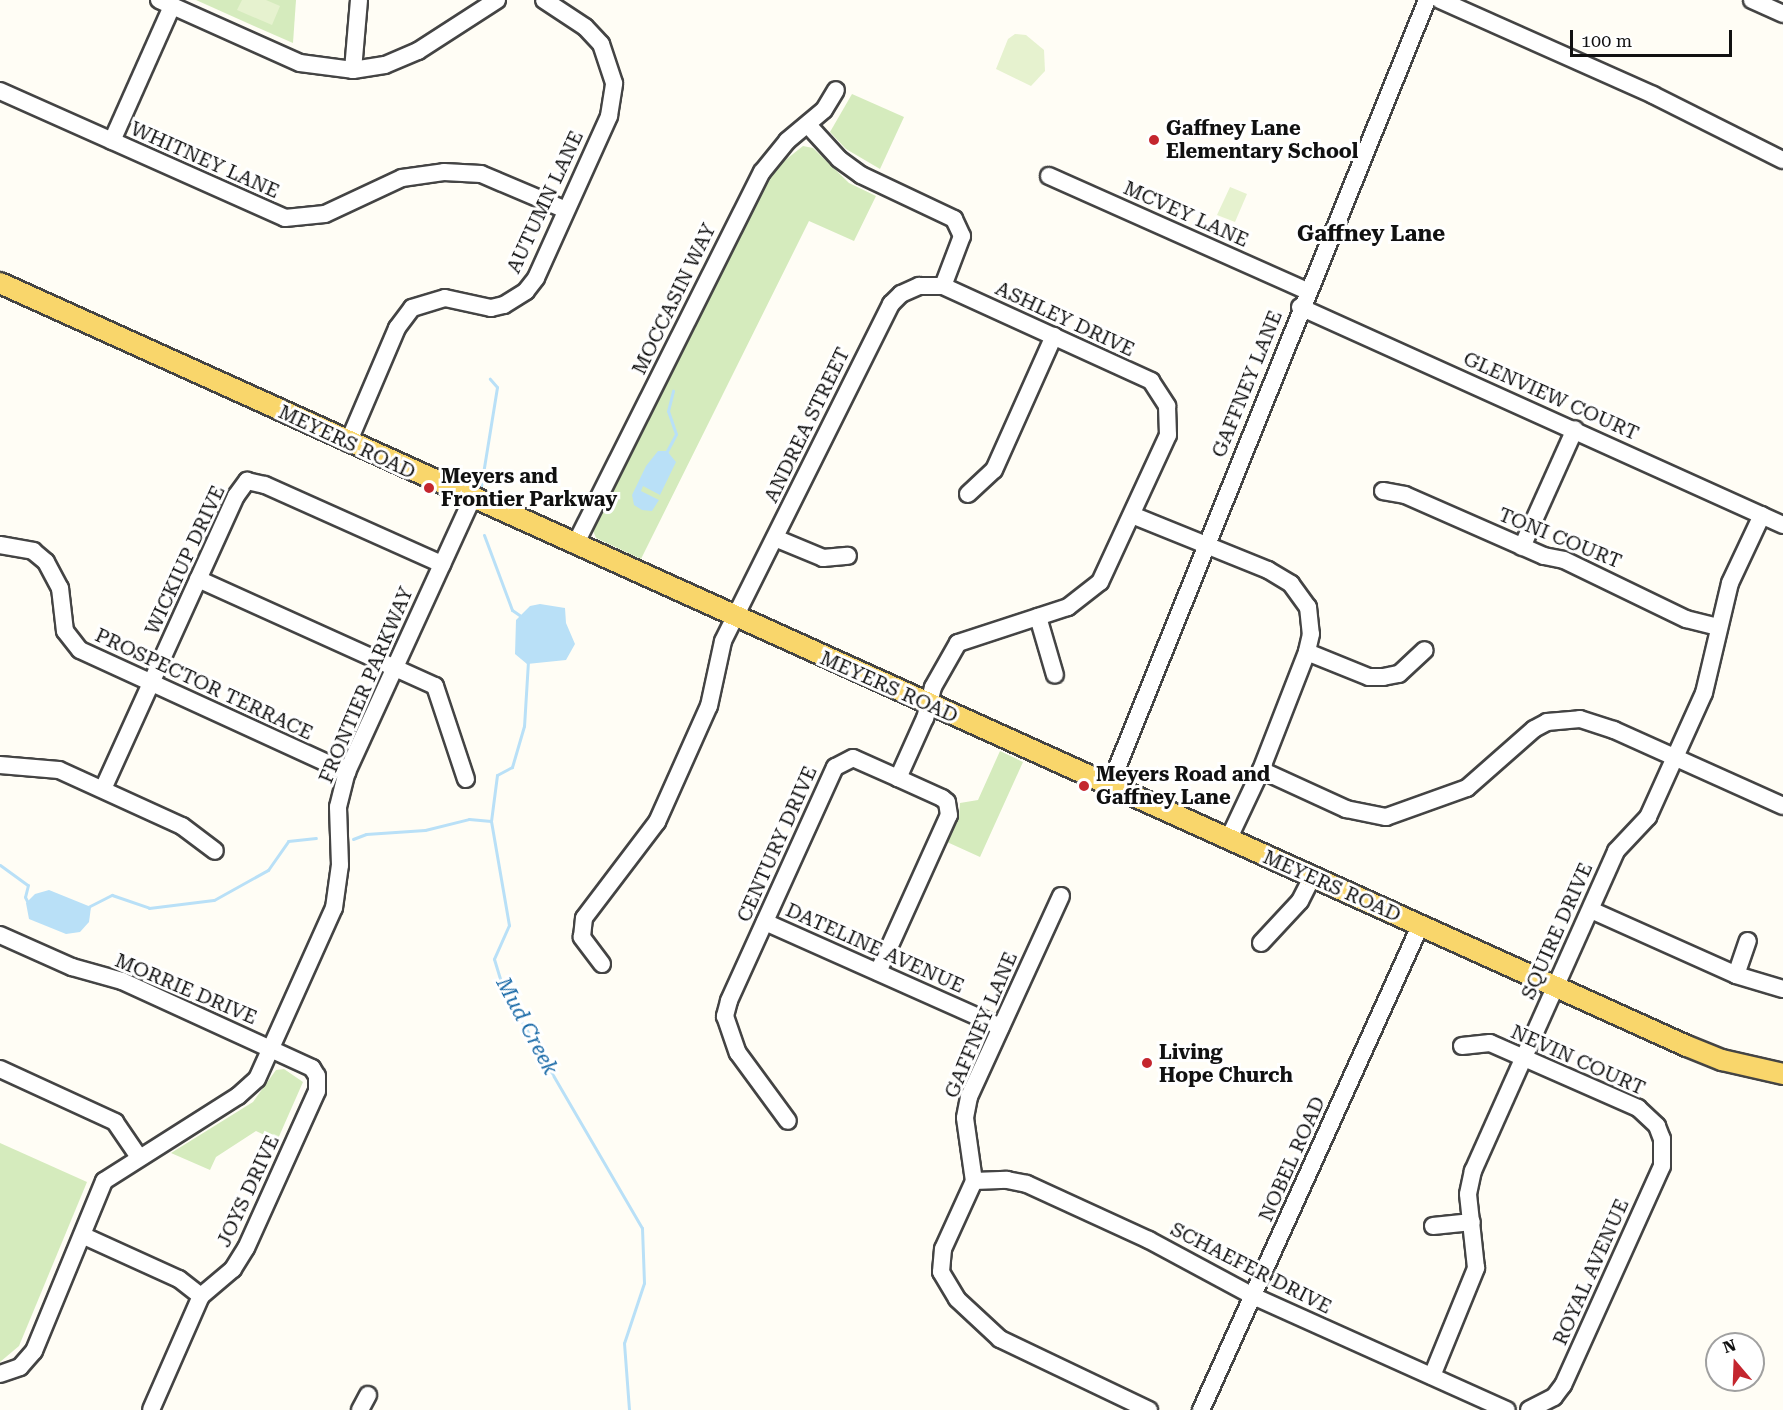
<!DOCTYPE html>
<style>
body{margin:0}
#map{position:relative;width:1783px;height:1410px;overflow:hidden;background:#fffdf5;font-family:"Roboto Serif",serif}
div>[style]{position:absolute}
[style*='--x']{left:calc(var(--x)*1px);top:calc(var(--y)*1px);width:calc(var(--w)*1px);rotate:calc(var(--a)*1deg)}
.green>*{inset:0;background:#d5ebbd}
.pitch>*{inset:0;background:#e6f2cf}
.water>*{inset:0;background:#b9e0f7}
.stream>*{height:3px;margin:-1.5px;padding:0 1.5px;transform-origin:1.5px;border-radius:1.5px;background:#b9e0f7}
.roads{filter:drop-shadow(2px 0 #444) drop-shadow(-2px 0 #444) drop-shadow(0 2px #444) drop-shadow(0 -2px #444)}
.minor>*{height:16px;margin:-8px;padding:0 8px;transform-origin:8px;border-radius:8px;background:#fff}
.major>*{height:20px;margin:-10px;padding:0 10px;transform-origin:10px;border-radius:10px;background:#f9d66b}
.dots>*{width:16px;height:16px;translate:-50% -50%;box-sizing:border-box;border:3px solid #fff;border-radius:50%}
span{translate:-50% -50%;white-space:nowrap;text-align:center;line-height:1.15;-webkit-text-stroke:6px #fff;paint-order:stroke}
.poi-label{font-size:20px;color:#111;font-weight:700}
.left{translate:0 -50%;text-align:left}
.street-label{font-size:20px;color:#111}
.water-label{font-size:21px;color:#1768a6;font-style:italic}
.quarter-label{font-size:22px;color:#111;font-weight:700}
.north{position:absolute;left:1705px;top:1332px;width:60px;height:60px;box-sizing:border-box;background:#fff;border:2px solid #a0a0a0;border-radius:50%;rotate:341deg;font-size:16px;font-weight:700;line-height:24px;text-align:center;color:#111}
.north::after{content:'';display:block;margin:auto;width:21px;height:27px;background:#c4262e;clip-path:polygon(50% 0,100% 100%,50% 72%,0 100%)}
.scale{position:absolute;left:1570px;top:30px;width:162px;height:27px;box-sizing:border-box;border:3px solid #111;border-top:0;padding-left:8px;font-size:18px;line-height:21px;white-space:nowrap;color:#111;-webkit-text-stroke:4px #fff;paint-order:stroke}
</style>
<div id="map">
<div class="green">
<div style="clip-path:polygon(196px 0,296px 0,293px 43px,254px 26px)"></div>
<div style="clip-path:polygon(852px 94px,904px 117px,880px 169px,846px 149px,830px 132px)"></div>
<div style="clip-path:polygon(803px 146px,813px 148px,849px 183px,876px 196px,854px 241px,809px 221px,641px 559px,596px 538px,592px 528px,774px 169px)"></div>
<div style="clip-path:polygon(1000px 751px,1023px 762px,980px 857px,947px 842px,959px 817px,960px 803px,978px 800px)"></div>
<div style="clip-path:polygon(284px 1069px,303px 1082px,277px 1141px,256px 1131px,216px 1157px,210px 1170px,171px 1153px,253px 1102px,276px 1070px)"></div>
<div style="clip-path:polygon(0 1143px,87px 1182px,19px 1346px,0 1362px)"></div>
</div>
<div class="pitch">
<div style="clip-path:polygon(242px 0,266px 0,280px 6px,272px 25px,237px 10px)"></div>
<div style="clip-path:polygon(1015px 34px,1026px 35px,1044px 50px,1045px 71px,1031px 86px,996px 69px,1008px 39px)"></div>
<div style="clip-path:polygon(1230px 187px,1247px 194px,1235px 222px,1217px 215px)"></div>
</div>
<div class="water">
<div style="clip-path:polygon(658px 451px,667px 451px,676px 462px,660px 495px,643px 486px,641px 491px,659px 500px,652px 511px,642px 510px,634px 505px,632px 495px,646px 466px)"></div>
<div style="clip-path:polygon(540px 604px,565px 608px,566px 623px,575px 644px,566px 660px,527px 664px,515px 654px,516px 620px,530px 606px)"></div>
<div style="clip-path:polygon(49px 890px,91px 907px,89px 922px,80px 932px,66px 934px,29px 919px,26px 903px,35px 894px)"></div>
</div>
<div class="stream">
<div style="--x:667;--y:451;--w:19;--a:-62"></div>
<div style="--x:676;--y:434;--w:24;--a:-109"></div>
<div style="--x:668;--y:411;--w:21;--a:-76"></div>
<div style="--x:481;--y:486;--w:100;--a:-80.8"></div>
<div style="--x:497;--y:387;--w:11;--a:-131"></div>
<div style="--x:484;--y:535;--w:80;--a:69.5"></div>
<div style="--x:512;--y:610;--w:11;--a:34"></div>
<div style="--x:528;--y:661;--w:65;--a:93.5"></div>
<div style="--x:524;--y:726;--w:43;--a:106.3"></div>
<div style="--x:512;--y:767;--w:17;--a:152"></div>
<div style="--x:497;--y:775;--w:46;--a:97.4"></div>
<div style="--x:491;--y:821;--w:106;--a:80.2"></div>
<div style="--x:509;--y:925;--w:37;--a:114"></div>
<div style="--x:494;--y:959;--w:34;--a:73"></div>
<div style="--x:504;--y:991;--w:274;--a:59.8"></div>
<div style="--x:642;--y:1228;--w:55;--a:87.9"></div>
<div style="--x:644;--y:1283;--w:63;--a:108.4"></div>
<div style="--x:624;--y:1343;--w:67;--a:85.7"></div>
<div style="--x:353;--y:839;--w:14;--a:-21"></div>
<div style="--x:366;--y:834;--w:59;--a:-3.9"></div>
<div style="--x:425;--y:830;--w:45;--a:-14"></div>
<div style="--x:469;--y:819;--w:22;--a:5"></div>
<div style="--x:0;--y:865;--w:34;--a:36"></div>
<div style="--x:28;--y:885;--w:12;--a:104"></div>
<div style="--x:25;--y:897;--w:7;--a:63"></div>
<div style="--x:88;--y:907;--w:27;--a:-27"></div>
<div style="--x:112;--y:895;--w:39;--a:19"></div>
<div style="--x:149;--y:908;--w:65;--a:-7"></div>
<div style="--x:214;--y:900;--w:62;--a:-29.1"></div>
<div style="--x:268;--y:870;--w:35;--a:-55"></div>
<div style="--x:288;--y:841;--w:28;--a:-6"></div>
</div>
<div class="roads">
<div class="minor">
<div style="--x:159;--y:0;--w:154;--a:24.1"></div>
<div style="--x:300;--y:63;--w:53;--a:7.5"></div>
<div style="--x:353;--y:70;--w:32;--a:-9"></div>
<div style="--x:385;--y:65;--w:36;--a:-23"></div>
<div style="--x:418;--y:51;--w:94;--a:-32.8"></div>
<div style="--x:1440;--y:0;--w:233;--a:24"></div>
<div style="--x:1653;--y:95;--w:145;--a:26.6"></div>
<div style="--x:1752;--y:0;--w:34;--a:24"></div>
<div style="--x:353;--y:70;--w:70;--a:-85.1"></div>
<div style="--x:0;--y:91;--w:312;--a:24"></div>
<div style="--x:285;--y:218;--w:40;--a:-5.7"></div>
<div style="--x:325;--y:214;--w:85;--a:-25.1"></div>
<div style="--x:402;--y:178;--w:42;--a:-8.1"></div>
<div style="--x:444;--y:172;--w:37;--a:3"></div>
<div style="--x:481;--y:174;--w:92;--a:23"></div>
<div style="--x:808;--y:125;--w:46;--a:47.6"></div>
<div style="--x:839;--y:159;--w:27;--a:36"></div>
<div style="--x:861;--y:175;--w:103;--a:25.3"></div>
<div style="--x:954;--y:219;--w:19;--a:65"></div>
<div style="--x:962;--y:236;--w:53;--a:110.8"></div>
<div style="--x:112;--y:141;--w:148;--a:-66"></div>
<div style="--x:1049;--y:176;--w:282;--a:24"></div>
<div style="--x:1300;--y:307;--w:530;--a:24.29"></div>
<div style="--x:348;--y:443;--w:125;--a:-66.9"></div>
<div style="--x:397;--y:328;--w:25;--a:-53"></div>
<div style="--x:412;--y:308;--w:34;--a:-17"></div>
<div style="--x:445;--y:298;--w:47;--a:12.3"></div>
<div style="--x:491;--y:308;--w:13;--a:-13"></div>
<div style="--x:504;--y:305;--w:26;--a:-32"></div>
<div style="--x:526;--y:291;--w:16;--a:-52"></div>
<div style="--x:536;--y:278;--w:178;--a:-65.7"></div>
<div style="--x:609;--y:116;--w:33;--a:-81"></div>
<div style="--x:614;--y:83;--w:41;--a:-108.4"></div>
<div style="--x:601;--y:44;--w:23;--a:-133"></div>
<div style="--x:585;--y:27;--w:49;--a:-146.6"></div>
<div style="--x:1383;--y:491;--w:22;--a:10"></div>
<div style="--x:1405;--y:495;--w:152;--a:23.7"></div>
<div style="--x:1544;--y:556;--w:20;--a:11"></div>
<div style="--x:1564;--y:560;--w:136;--a:25.8"></div>
<div style="--x:1686;--y:619;--w:33;--a:14"></div>
<div style="--x:968;--y:494;--w:35;--a:-43"></div>
<div style="--x:994;--y:470;--w:147;--a:-65.9"></div>
<div style="--x:1132;--y:515;--w:147;--a:22"></div>
<div style="--x:1268;--y:570;--w:27;--a:31"></div>
<div style="--x:1291;--y:584;--w:29;--a:54"></div>
<div style="--x:1308;--y:607;--w:27;--a:84"></div>
<div style="--x:1311;--y:634;--w:18;--a:103"></div>
<div style="--x:1307;--y:652;--w:127;--a:111.3"></div>
<div style="--x:1261;--y:770;--w:77;--a:115.2"></div>
<div style="--x:775;--y:538;--w:52;--a:22.6"></div>
<div style="--x:823;--y:558;--w:25;--a:-5"></div>
<div style="--x:0;--y:545;--w:34;--a:10"></div>
<div style="--x:33;--y:551;--w:17;--a:40"></div>
<div style="--x:46;--y:562;--w:30;--a:62"></div>
<div style="--x:60;--y:588;--w:43;--a:83.4"></div>
<div style="--x:65;--y:631;--w:24;--a:52"></div>
<div style="--x:80;--y:650;--w:294;--a:24.6"></div>
<div style="--x:575;--y:545;--w:417;--a:-63.4"></div>
<div style="--x:762;--y:172;--w:40;--a:-51"></div>
<div style="--x:787;--y:141;--w:48;--a:-40"></div>
<div style="--x:824;--y:110;--w:23;--a:-59"></div>
<div style="--x:1522;--y:547;--w:129;--a:-65.8"></div>
<div style="--x:198;--y:579;--w:260;--a:24.3"></div>
<div style="--x:435;--y:686;--w:98;--a:71.6"></div>
<div style="--x:1038;--y:617;--w:60;--a:73.7"></div>
<div style="--x:1307;--y:652;--w:67;--a:22"></div>
<div style="--x:1369;--y:677;--w:14;--a:0"></div>
<div style="--x:1383;--y:677;--w:16;--a:-11"></div>
<div style="--x:1399;--y:674;--w:35;--a:-43"></div>
<div style="--x:0;--y:765;--w:59;--a:4.8"></div>
<div style="--x:59;--y:770;--w:135;--a:24.5"></div>
<div style="--x:182;--y:826;--w:41;--a:37.1"></div>
<div style="--x:1261;--y:770;--w:94;--a:24.6"></div>
<div style="--x:1346;--y:809;--w:41;--a:11.3"></div>
<div style="--x:1386;--y:817;--w:86;--a:-19.7"></div>
<div style="--x:1467;--y:788;--w:89;--a:-41.4"></div>
<div style="--x:1534;--y:729;--w:15;--a:-28"></div>
<div style="--x:1547;--y:722;--w:33;--a:-5"></div>
<div style="--x:1580;--y:719;--w:36;--a:18"></div>
<div style="--x:1614;--y:730;--w:185;--a:24.2"></div>
<div style="--x:1110;--y:785;--w:847;--a:-68.01"></div>
<div style="--x:103;--y:789;--w:322;--a:-65.6"></div>
<div style="--x:236;--y:496;--w:19;--a:-54"></div>
<div style="--x:247;--y:481;--w:18;--a:13"></div>
<div style="--x:265;--y:485;--w:194;--a:24.1"></div>
<div style="--x:1061;--y:896;--w:221;--a:114.6"></div>
<div style="--x:969;--y:1097;--w:21;--a:101"></div>
<div style="--x:965;--y:1118;--w:64;--a:81.9"></div>
<div style="--x:974;--y:1181;--w:75;--a:114.5"></div>
<div style="--x:943;--y:1249;--w:23;--a:95"></div>
<div style="--x:941;--y:1272;--w:31;--a:59"></div>
<div style="--x:957;--y:1299;--w:59;--a:42.9"></div>
<div style="--x:1000;--y:1339;--w:165;--a:25.5"></div>
<div style="--x:1591;--y:910;--w:159;--a:24.1"></div>
<div style="--x:1736;--y:975;--w:49;--a:16.6"></div>
<div style="--x:765;--y:922;--w:258;--a:24"></div>
<div style="--x:0;--y:935;--w:79;--a:24"></div>
<div style="--x:72;--y:967;--w:52;--a:15.6"></div>
<div style="--x:122;--y:981;--w:209;--a:24.6"></div>
<div style="--x:312;--y:1068;--w:9;--a:58"></div>
<div style="--x:317;--y:1076;--w:15;--a:90"></div>
<div style="--x:317;--y:1091;--w:172;--a:114.3"></div>
<div style="--x:246;--y:1248;--w:25;--a:122"></div>
<div style="--x:233;--y:1269;--w:42;--a:139.8"></div>
<div style="--x:201;--y:1296;--w:124;--a:113.7"></div>
<div style="--x:1261;--y:943;--w:57;--a:-47.1"></div>
<div style="--x:1300;--y:901;--w:27;--a:-63"></div>
<div style="--x:602;--y:964;--w:34;--a:-127"></div>
<div style="--x:582;--y:937;--w:19;--a:-84"></div>
<div style="--x:584;--y:918;--w:121;--a:-52.8"></div>
<div style="--x:657;--y:822;--w:127;--a:-65.9"></div>
<div style="--x:709;--y:706;--w:66;--a:-77.8"></div>
<div style="--x:723;--y:641;--w:377;--a:-63.5"></div>
<div style="--x:891;--y:304;--w:14;--a:-45"></div>
<div style="--x:901;--y:294;--w:20;--a:-24"></div>
<div style="--x:919;--y:286;--w:24;--a:0"></div>
<div style="--x:943;--y:286;--w:229;--a:24.5"></div>
<div style="--x:1151;--y:381;--w:30;--a:57"></div>
<div style="--x:1167;--y:406;--w:29;--a:88"></div>
<div style="--x:1168;--y:435;--w:162;--a:114.8"></div>
<div style="--x:1100;--y:582;--w:41;--a:142"></div>
<div style="--x:1068;--y:607;--w:116;--a:161.9"></div>
<div style="--x:958;--y:643;--w:51;--a:119.6"></div>
<div style="--x:933;--y:687;--w:32;--a:104"></div>
<div style="--x:925;--y:718;--w:66;--a:114.2"></div>
<div style="--x:898;--y:778;--w:49;--a:-156"></div>
<div style="--x:853;--y:758;--w:20;--a:153"></div>
<div style="--x:835;--y:767;--w:257;--a:114.4"></div>
<div style="--x:729;--y:1001;--w:16;--a:105"></div>
<div style="--x:725;--y:1016;--w:39;--a:71"></div>
<div style="--x:738;--y:1053;--w:84;--a:53.7"></div>
<div style="--x:878;--y:972;--w:172;--a:-65.7"></div>
<div style="--x:949;--y:815;--w:13;--a:-99"></div>
<div style="--x:947;--y:802;--w:6;--a:-141"></div>
<div style="--x:942;--y:798;--w:48;--a:-155.6"></div>
<div style="--x:1736;--y:975;--w:36;--a:-71"></div>
<div style="--x:1462;--y:1046;--w:28;--a:-6"></div>
<div style="--x:1490;--y:1043;--w:162;--a:23.7"></div>
<div style="--x:1638;--y:1108;--w:26;--a:43"></div>
<div style="--x:1657;--y:1126;--w:14;--a:69"></div>
<div style="--x:1662;--y:1139;--w:27;--a:90"></div>
<div style="--x:1662;--y:1166;--w:240;--a:114.3"></div>
<div style="--x:1563;--y:1385;--w:15;--a:127"></div>
<div style="--x:1554;--y:1397;--w:28;--a:153"></div>
<div style="--x:0;--y:1069;--w:127;--a:24.7"></div>
<div style="--x:115;--y:1122;--w:42;--a:55.6"></div>
<div style="--x:974;--y:1181;--w:33;--a:-2"></div>
<div style="--x:1007;--y:1180;--w:20;--a:11"></div>
<div style="--x:1027;--y:1184;--w:134;--a:24.7"></div>
<div style="--x:1149;--y:1240;--w:118;--a:28.3"></div>
<div style="--x:1253;--y:1296;--w:278;--a:24.2"></div>
<div style="--x:1433;--y:1226;--w:39;--a:-6"></div>
<div style="--x:84;--y:1236;--w:104;--a:24.4"></div>
<div style="--x:179;--y:1279;--w:28;--a:38"></div>
<div style="--x:0;--y:1374;--w:21;--a:-19"></div>
<div style="--x:20;--y:1367;--w:21;--a:-49"></div>
<div style="--x:34;--y:1351;--w:184;--a:-67.6"></div>
<div style="--x:104;--y:1181;--w:159;--a:-32.4"></div>
<div style="--x:238;--y:1096;--w:25;--a:-42"></div>
<div style="--x:257;--y:1079;--w:188;--a:-65.8"></div>
<div style="--x:334;--y:908;--w:43;--a:-82.1"></div>
<div style="--x:340;--y:865;--w:58;--a:-92"></div>
<div style="--x:338;--y:807;--w:36;--a:-76"></div>
<div style="--x:347;--y:772;--w:300;--a:-65.4"></div>
<div style="--x:1432;--y:1376;--w:117;--a:-67.8"></div>
<div style="--x:1476;--y:1268;--w:74;--a:-96.2"></div>
<div style="--x:1468;--y:1194;--w:24;--a:-78"></div>
<div style="--x:1473;--y:1171;--w:350;--a:-65.9"></div>
<div style="--x:1616;--y:851;--w:47;--a:-46.7"></div>
<div style="--x:1648;--y:817;--w:136;--a:-65.7"></div>
<div style="--x:1704;--y:693;--w:113;--a:-76.7"></div>
<div style="--x:1730;--y:583;--w:75;--a:-64.8"></div>
<div style="--x:360;--y:1410;--w:17;--a:-62"></div>
<div style="--x:1201;--y:1410;--w:531;--a:-65.65"></div>
</div>
<div class="major">
<div style="--x:0;--y:283;--w:1852;--a:24.34"></div>
<div style="--x:1687;--y:1046;--w:38;--a:22"></div>
<div style="--x:1722;--y:1060;--w:63;--a:12.9"></div>
</div>
</div>
<div class="dots">
<div style="left:1154px;top:140px;background:#c4262e"></div>
<div style="left:429px;top:488px;background:#c4262e"></div>
<div style="left:1084px;top:786px;background:#c4262e"></div>
<div style="left:1147px;top:1063px;background:#c4262e"></div>
</div>
<div class="poi-label">
<span class="left" style="left:1166px;top:140px">Gaffney Lane<br>Elementary School</span>
<span class="left" style="left:441px;top:488px">Meyers and<br>Frontier Parkway</span>
<span class="left" style="left:1096px;top:786px">Meyers Road and<br>Gaffney Lane</span>
<span class="left" style="left:1159px;top:1064px">Living<br>Hope Church</span>
</div>
<div class="street-label">
<span style="left:205px;top:160px;rotate:24deg">WHITNEY LANE</span>
<span style="left:545px;top:202px;rotate:-65deg">AUTUMN LANE</span>
<span style="left:1186px;top:214px;rotate:24deg">MCVEY LANE</span>
<span style="left:674px;top:299px;rotate:-64deg">MOCCASIN WAY</span>
<span style="left:1065px;top:319px;rotate:25deg">ASHLEY DRIVE</span>
<span style="left:1247px;top:384px;rotate:-68deg">GAFFNEY LANE</span>
<span style="left:1551px;top:396px;rotate:24deg">GLENVIEW COURT</span>
<span style="left:807px;top:425px;rotate:-64deg">ANDREA STREET</span>
<span style="left:347px;top:442px;rotate:25deg">MEYERS ROAD</span>
<span style="left:1560px;top:538px;rotate:22deg">TONI COURT</span>
<span style="left:185px;top:560px;rotate:-65deg">WICKIUP DRIVE</span>
<span style="left:204px;top:684px;rotate:25deg">PROSPECTOR TERRACE</span>
<span style="left:366px;top:685px;rotate:-67deg">FRONTIER PARKWAY</span>
<span style="left:889px;top:687px;rotate:24deg">MEYERS ROAD</span>
<span style="left:777px;top:844px;rotate:-66deg">CENTURY DRIVE</span>
<span style="left:1332px;top:886px;rotate:24deg">MEYERS ROAD</span>
<span style="left:1557px;top:931px;rotate:-66deg">SQUIRE DRIVE</span>
<span style="left:875px;top:948px;rotate:24deg">DATELINE AVENUE</span>
<span style="left:186px;top:989px;rotate:23deg">MORRIE DRIVE</span>
<span style="left:981px;top:1025px;rotate:-67deg">GAFFNEY LANE</span>
<span style="left:1578px;top:1060px;rotate:24deg">NEVIN COURT</span>
<span style="left:1292px;top:1159px;rotate:-66deg">NOBEL ROAD</span>
<span style="left:248px;top:1191px;rotate:-65deg">JOYS DRIVE</span>
<span style="left:1251px;top:1268px;rotate:27deg">SCHAEFER DRIVE</span>
<span style="left:1591px;top:1272px;rotate:-66deg">ROYAL AVENUE</span>
</div>
<div class="water-label">
<span style="left:527px;top:1026px;rotate:62deg">Mud Creek</span>
</div>
<div class="quarter-label">
<span style="left:1371px;top:234px">Gaffney Lane</span>
</div>
<div class="north">N</div>
<div class="scale">100 m</div>
</div>
